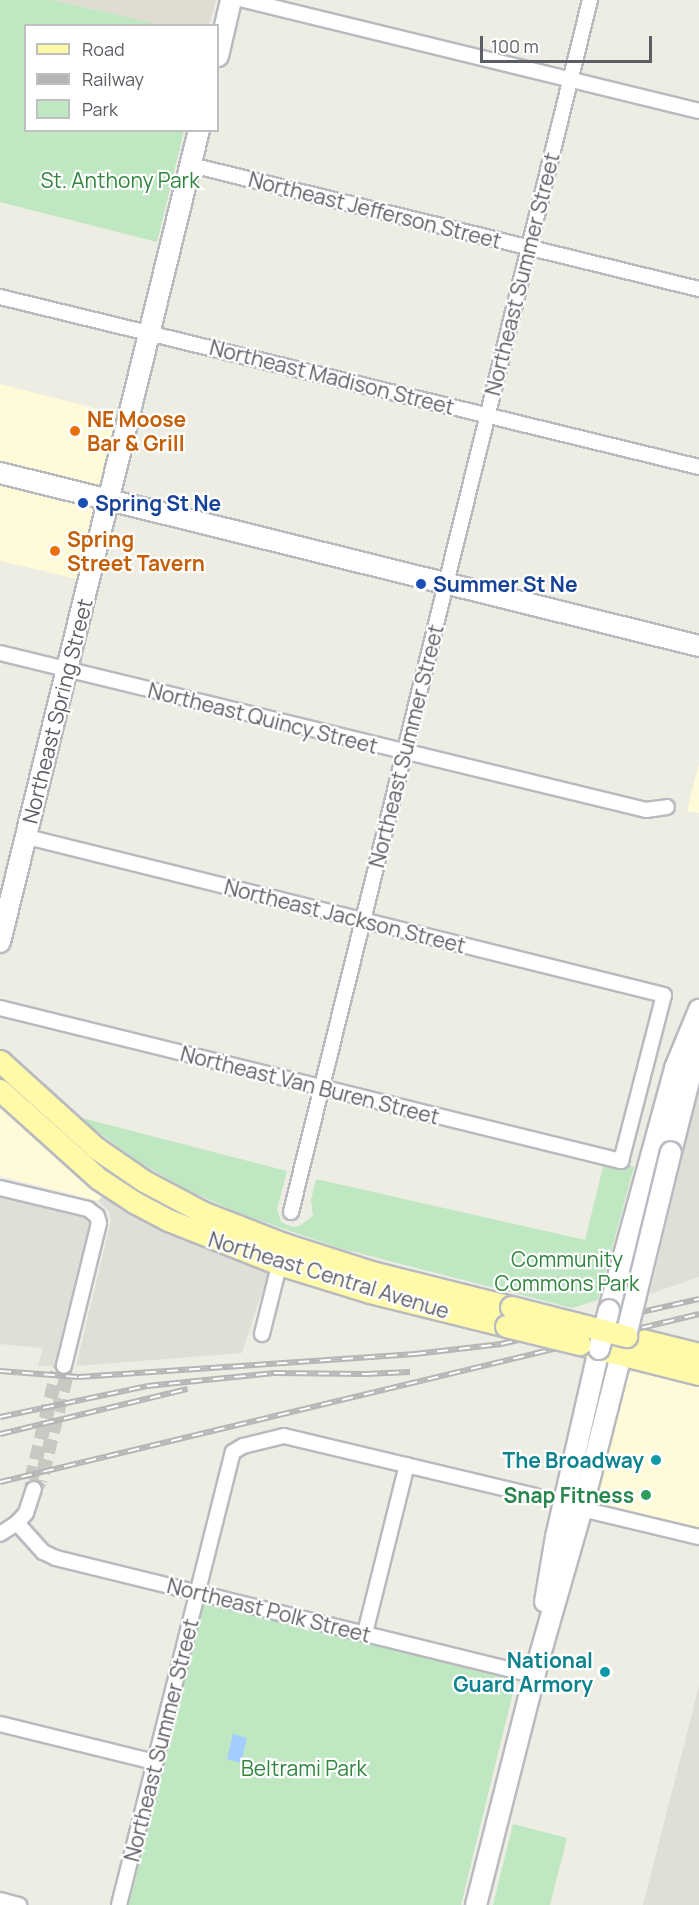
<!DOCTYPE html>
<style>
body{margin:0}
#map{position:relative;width:699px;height:1905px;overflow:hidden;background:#eeede3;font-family:Manrope,sans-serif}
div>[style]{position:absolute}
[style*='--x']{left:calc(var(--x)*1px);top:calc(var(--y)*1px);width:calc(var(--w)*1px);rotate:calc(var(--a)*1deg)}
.commercial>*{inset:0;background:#fffad7}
.industrial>*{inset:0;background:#dfded7}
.education>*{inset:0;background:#dfdcd1}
.green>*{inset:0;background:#bee7c2}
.water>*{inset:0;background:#a2cdff}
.street-tunnel>*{height:14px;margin-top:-7px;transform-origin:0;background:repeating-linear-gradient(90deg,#c9c9c3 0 14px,transparent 0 21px)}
.roads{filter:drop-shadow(2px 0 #b8bac0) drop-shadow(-2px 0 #b8bac0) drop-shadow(0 2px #b8bac0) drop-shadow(0 -2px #b8bac0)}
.street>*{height:14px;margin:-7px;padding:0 7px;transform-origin:7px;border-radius:7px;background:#fff}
.secondary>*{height:20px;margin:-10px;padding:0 10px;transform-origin:10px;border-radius:10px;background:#fff}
.primary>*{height:21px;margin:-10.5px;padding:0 10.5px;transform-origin:10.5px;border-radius:10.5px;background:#fffaa7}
.rail>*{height:6px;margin-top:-3px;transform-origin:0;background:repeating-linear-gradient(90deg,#fff 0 11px,#b4b5b5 0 22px);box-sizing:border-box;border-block:2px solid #b4b5b5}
.bridges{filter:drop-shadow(2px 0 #b8bbc2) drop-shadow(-2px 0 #b8bbc2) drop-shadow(0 2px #b8bbc2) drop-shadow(0 -2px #b8bbc2)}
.secondary-bridge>*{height:20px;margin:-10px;padding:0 10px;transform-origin:10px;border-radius:10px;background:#fff}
.primary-bridge>*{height:21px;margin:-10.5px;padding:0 10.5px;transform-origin:10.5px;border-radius:10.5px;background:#fffaa7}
.dots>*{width:16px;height:16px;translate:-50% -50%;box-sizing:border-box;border:3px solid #fff;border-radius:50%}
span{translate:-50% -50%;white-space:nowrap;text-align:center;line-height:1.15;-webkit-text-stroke:4.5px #fff;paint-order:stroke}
.park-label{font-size:21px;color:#31853e}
.street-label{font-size:21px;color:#5b5e64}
.food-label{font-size:21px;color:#c56008;font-weight:700}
.left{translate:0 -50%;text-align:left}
.transit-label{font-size:21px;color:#164399;font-weight:700}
.culture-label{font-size:21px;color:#0d838f;font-weight:700}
.right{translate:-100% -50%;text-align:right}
.leisure-label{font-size:21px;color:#27864d;font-weight:700}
.legend{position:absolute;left:24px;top:24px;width:195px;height:108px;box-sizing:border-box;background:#fff;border:2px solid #bdbfc1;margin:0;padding:8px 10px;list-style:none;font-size:18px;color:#5b5e64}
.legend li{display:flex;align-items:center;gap:12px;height:30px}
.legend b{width:30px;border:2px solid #bdbfc1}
.scale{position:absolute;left:480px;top:36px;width:172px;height:27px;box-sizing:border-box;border:3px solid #5b5e64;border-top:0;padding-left:8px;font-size:18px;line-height:21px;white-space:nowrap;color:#5b5e64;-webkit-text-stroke:4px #fff;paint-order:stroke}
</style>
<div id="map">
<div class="commercial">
<div style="clip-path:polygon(0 384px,121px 415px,106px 480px,96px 486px,0 462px)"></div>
<div style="clip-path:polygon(0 484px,92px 507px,97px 515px,82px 580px,0 561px)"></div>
<div style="clip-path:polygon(699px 763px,699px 813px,687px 811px)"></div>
<div style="clip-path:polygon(0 1103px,107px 1191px,98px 1201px,0 1176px)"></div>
<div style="clip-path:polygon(640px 1369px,699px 1382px,699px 1529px,598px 1502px,595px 1492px,622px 1384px,629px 1374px)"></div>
</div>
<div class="industrial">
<div style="clip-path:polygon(699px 1071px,699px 1277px,650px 1294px,682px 1156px,678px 1155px)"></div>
<div style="clip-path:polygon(107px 1191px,264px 1265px,268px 1274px,242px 1353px,76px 1366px,111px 1221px,109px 1211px,98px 1201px)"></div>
<div style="clip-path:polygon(0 1197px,88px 1218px,90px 1223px,57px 1366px,38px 1366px,43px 1348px,0 1344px)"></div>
<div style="clip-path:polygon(699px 1686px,699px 1905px,643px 1905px)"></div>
</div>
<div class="education">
<div style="clip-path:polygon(51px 0,216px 0,209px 26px,153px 25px,153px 23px)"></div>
</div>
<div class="green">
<div style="clip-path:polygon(0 0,51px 0,153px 23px,153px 26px,26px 26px,26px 130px,184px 131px,157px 242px,0 202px)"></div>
<div style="clip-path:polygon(78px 1117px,287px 1171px,277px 1209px,281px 1222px,292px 1227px,299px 1226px,313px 1216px,311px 1200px,316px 1179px,585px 1240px,605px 1159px,634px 1167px,598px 1300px,572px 1308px,339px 1248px,241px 1214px,194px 1193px,140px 1163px)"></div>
<div style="clip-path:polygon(204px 1602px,516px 1680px,461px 1905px,129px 1905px)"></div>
<div style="clip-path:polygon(513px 1824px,567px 1838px,550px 1905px,493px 1905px)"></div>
</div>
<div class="water">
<div style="clip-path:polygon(233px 1734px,247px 1738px,241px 1763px,227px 1759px)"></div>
</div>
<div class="street-tunnel">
<div style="--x:64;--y:1366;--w:12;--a:81"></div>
<div style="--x:66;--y:1378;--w:106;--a:103.6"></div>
<div style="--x:41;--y:1481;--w:11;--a:131"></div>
<div style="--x:34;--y:1489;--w:9;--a:-108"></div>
<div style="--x:31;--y:1480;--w:111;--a:-76.5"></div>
<div style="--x:57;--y:1372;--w:9;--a:-41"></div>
</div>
<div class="roads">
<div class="street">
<div style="--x:244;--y:0;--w:468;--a:13.7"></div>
<div style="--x:191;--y:165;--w:523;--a:13.72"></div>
<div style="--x:0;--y:297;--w:719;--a:13.67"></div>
<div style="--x:0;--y:653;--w:665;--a:13.66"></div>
<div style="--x:646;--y:810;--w:21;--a:-8"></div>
<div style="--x:0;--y:1008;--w:640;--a:13.84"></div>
<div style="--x:621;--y:1161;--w:171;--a:-75.5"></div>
<div style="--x:664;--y:995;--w:656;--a:-166.07"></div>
<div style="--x:0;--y:1188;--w:90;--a:13.4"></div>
<div style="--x:88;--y:1209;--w:11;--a:38"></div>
<div style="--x:97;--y:1216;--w:7;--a:74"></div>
<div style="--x:99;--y:1223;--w:147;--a:103.8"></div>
<div style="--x:291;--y:1212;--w:1248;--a:-76.14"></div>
<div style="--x:262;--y:1334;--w:78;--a:-76"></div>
<div style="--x:582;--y:1509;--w:120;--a:13.5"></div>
<div style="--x:17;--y:1523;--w:39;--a:48"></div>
<div style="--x:43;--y:1552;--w:14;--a:25"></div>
<div style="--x:56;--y:1558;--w:492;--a:13.8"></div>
<div style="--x:0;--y:1534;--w:20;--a:-33"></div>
<div style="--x:17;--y:1523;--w:13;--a:-48"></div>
<div style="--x:26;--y:1513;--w:25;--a:-72"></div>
<div style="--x:365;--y:1633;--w:173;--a:-76"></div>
<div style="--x:0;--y:1724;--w:160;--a:13.8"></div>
<div style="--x:0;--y:1900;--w:20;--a:15"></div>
<div style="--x:119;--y:1905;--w:467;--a:-75.9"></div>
<div style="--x:233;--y:1452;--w:12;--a:-31"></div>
<div style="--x:243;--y:1446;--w:42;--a:-13.7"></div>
<div style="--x:284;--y:1436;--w:258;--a:13.4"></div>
</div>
<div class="secondary">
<div style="--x:218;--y:56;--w:57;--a:-76.9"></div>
<div style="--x:0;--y:473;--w:720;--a:13.9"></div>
<div style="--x:0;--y:942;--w:836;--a:-76.23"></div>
<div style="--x:671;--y:1152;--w:81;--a:-75.8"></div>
<div style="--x:691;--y:1073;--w:38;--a:-83"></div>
<div style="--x:609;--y:1310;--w:251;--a:-74.7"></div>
<div style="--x:675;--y:1068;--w:63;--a:-67.5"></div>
<div style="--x:545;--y:1602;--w:66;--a:-80.4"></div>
<div style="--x:556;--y:1537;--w:193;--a:-77.1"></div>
<div style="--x:476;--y:1905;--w:251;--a:-75.7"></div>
<div style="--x:538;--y:1662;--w:159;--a:-74"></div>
<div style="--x:582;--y:1509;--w:175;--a:-75.8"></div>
</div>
<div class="primary">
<div style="--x:0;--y:1061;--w:130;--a:42.2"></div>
<div style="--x:96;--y:1148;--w:58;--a:34.5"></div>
<div style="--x:144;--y:1181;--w:66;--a:28.1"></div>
<div style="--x:202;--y:1212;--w:88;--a:21.3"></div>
<div style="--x:284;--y:1244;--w:96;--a:17.7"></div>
<div style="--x:375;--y:1273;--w:140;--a:14"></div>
<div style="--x:0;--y:1090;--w:133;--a:42"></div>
<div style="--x:99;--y:1179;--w:42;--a:33.3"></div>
<div style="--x:134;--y:1202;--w:38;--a:28"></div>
<div style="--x:168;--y:1220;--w:119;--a:21.6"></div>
<div style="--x:279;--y:1264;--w:95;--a:17.1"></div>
<div style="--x:370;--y:1292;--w:140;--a:14"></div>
<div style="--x:626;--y:1336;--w:75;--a:13.9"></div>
<div style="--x:580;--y:1344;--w:123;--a:14.1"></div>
</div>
</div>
<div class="rail">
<div style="--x:0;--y:1371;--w:79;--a:4.3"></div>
<div style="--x:79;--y:1377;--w:337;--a:-3.9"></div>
<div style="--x:415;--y:1354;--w:87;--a:-6.6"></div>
<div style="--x:501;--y:1344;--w:203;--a:-12.8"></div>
<div style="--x:0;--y:1417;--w:150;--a:-11.9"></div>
<div style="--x:147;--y:1386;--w:128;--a:-5.8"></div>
<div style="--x:274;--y:1373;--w:92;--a:0.6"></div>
<div style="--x:366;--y:1374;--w:44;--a:-2.6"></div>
<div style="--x:0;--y:1434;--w:193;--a:-13.5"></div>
<div style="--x:0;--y:1482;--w:719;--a:-13.51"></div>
</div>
<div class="bridges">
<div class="secondary-bridge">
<div style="--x:626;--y:1336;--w:189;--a:-76.3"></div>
<div style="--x:599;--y:1349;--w:40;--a:-75.6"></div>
</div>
<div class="primary-bridge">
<div style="--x:511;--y:1307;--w:119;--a:14.2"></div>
<div style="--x:506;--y:1326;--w:76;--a:13.7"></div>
</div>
</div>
<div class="dots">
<div style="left:75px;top:431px;background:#e8710a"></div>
<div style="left:83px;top:503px;background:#1a4fb4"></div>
<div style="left:55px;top:551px;background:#e8710a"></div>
<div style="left:421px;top:584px;background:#1a4fb4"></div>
<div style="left:656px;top:1460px;background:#0f9aa8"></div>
<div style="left:646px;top:1495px;background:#2e9e5b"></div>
<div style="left:605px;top:1672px;background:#0f9aa8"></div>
</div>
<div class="park-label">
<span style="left:120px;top:180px">St. Anthony Park</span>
<span style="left:567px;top:1271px">Community<br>Commons Park</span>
<span style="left:304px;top:1768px">Beltrami Park</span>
</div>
<div class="street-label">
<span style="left:375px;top:210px;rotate:14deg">Northeast Jefferson Street</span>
<span style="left:522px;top:274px;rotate:-76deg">Northeast Summer Street</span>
<span style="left:332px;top:377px;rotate:14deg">Northeast Madison Street</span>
<span style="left:57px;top:711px;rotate:-76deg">Northeast Spring Street</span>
<span style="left:263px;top:718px;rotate:14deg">Northeast Quincy Street</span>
<span style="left:406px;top:746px;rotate:-76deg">Northeast Summer Street</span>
<span style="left:345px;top:916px;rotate:14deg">Northeast Jackson Street</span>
<span style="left:310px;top:1085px;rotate:14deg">Northeast Van Buren Street</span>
<span style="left:329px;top:1275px;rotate:17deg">Northeast Central Avenue</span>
<span style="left:269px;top:1610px;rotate:14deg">Northeast Polk Street</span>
<span style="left:161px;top:1740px;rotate:-76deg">Northeast Summer Street</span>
</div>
<div class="food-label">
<span class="left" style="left:87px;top:431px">NE Moose<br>Bar &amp; Grill</span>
<span class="left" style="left:67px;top:551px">Spring<br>Street Tavern</span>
</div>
<div class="transit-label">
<span class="left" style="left:95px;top:503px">Spring St Ne</span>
<span class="left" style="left:433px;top:584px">Summer St Ne</span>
</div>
<div class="culture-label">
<span class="right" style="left:644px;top:1460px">The Broadway</span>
<span class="right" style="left:593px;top:1672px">National<br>Guard Armory</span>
</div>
<div class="leisure-label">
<span class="right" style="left:634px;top:1495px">Snap Fitness</span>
</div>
<ul class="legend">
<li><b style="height:8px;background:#fffaa7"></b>Road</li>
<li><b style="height:8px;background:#b4b5b5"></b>Railway</li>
<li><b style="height:16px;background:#bee7c2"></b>Park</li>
</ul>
<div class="scale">100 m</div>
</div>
